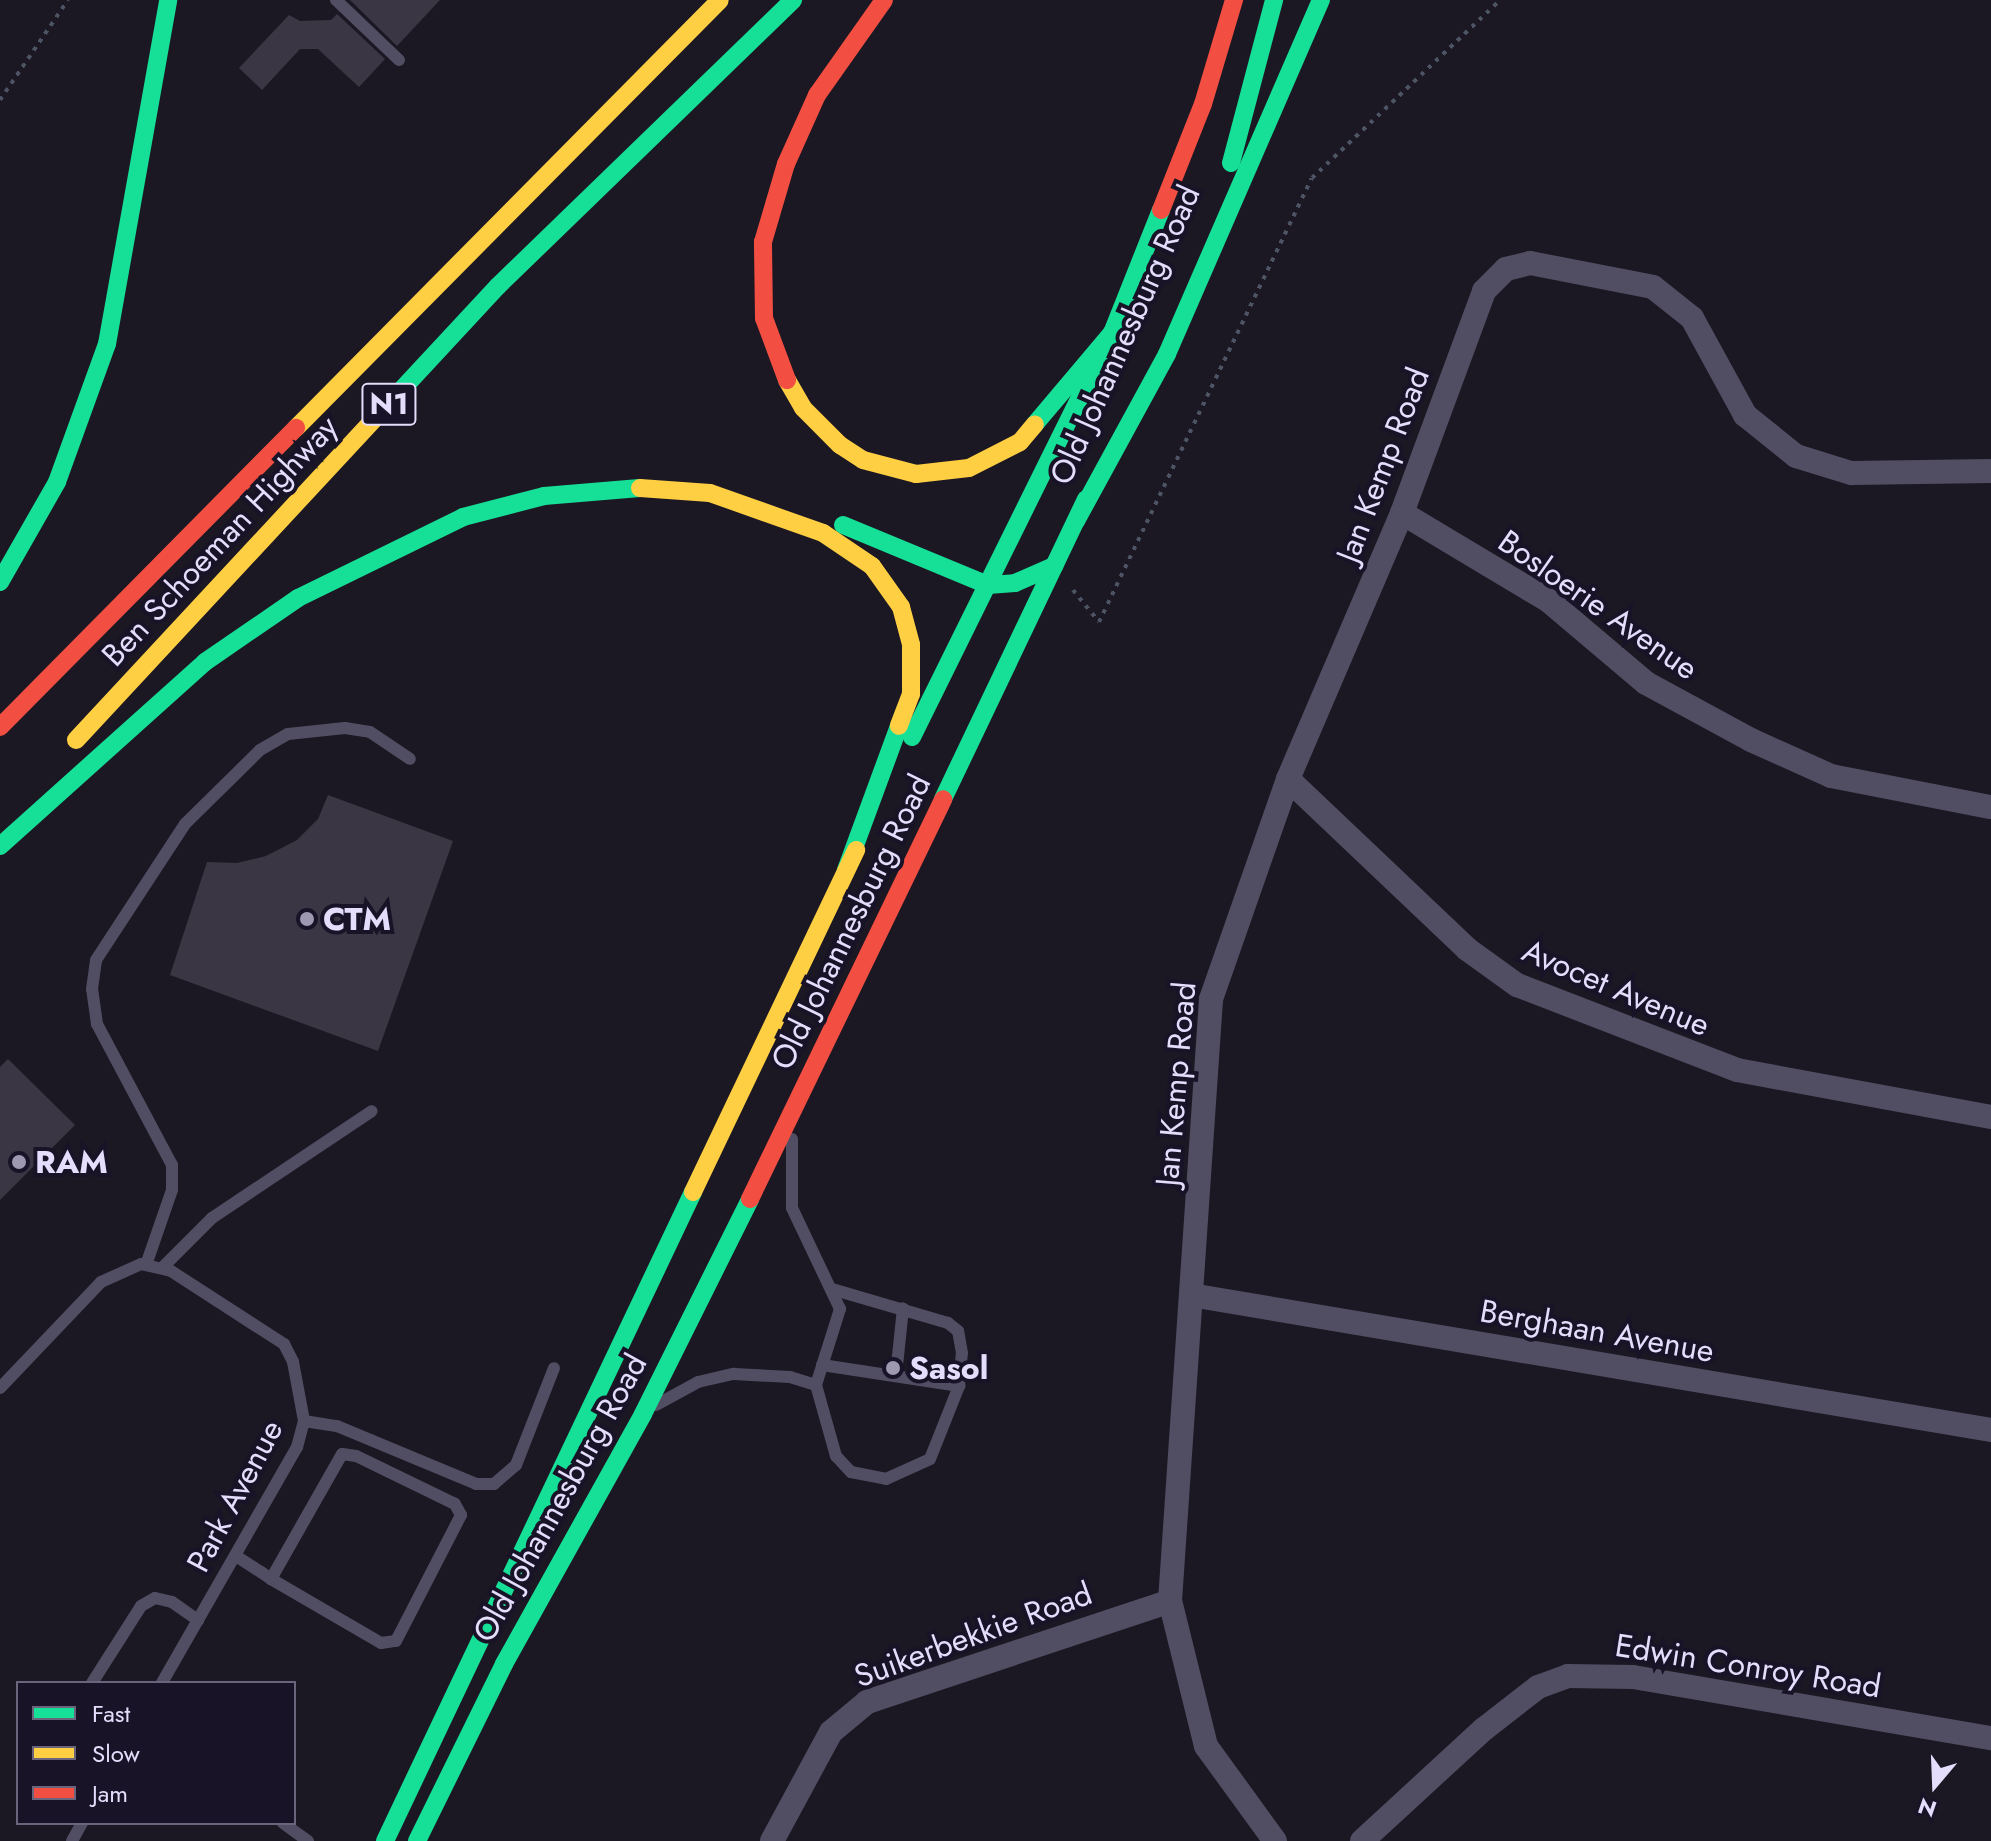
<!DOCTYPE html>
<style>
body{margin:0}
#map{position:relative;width:1991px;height:1841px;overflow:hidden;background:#1b1823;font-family:Jost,sans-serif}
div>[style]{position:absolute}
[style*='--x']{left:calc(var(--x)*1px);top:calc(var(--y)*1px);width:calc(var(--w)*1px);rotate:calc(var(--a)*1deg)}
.building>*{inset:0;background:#3b3644}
.path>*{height:4px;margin-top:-2px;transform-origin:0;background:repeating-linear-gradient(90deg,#4d5564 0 4px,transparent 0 10px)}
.lane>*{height:12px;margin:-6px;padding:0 6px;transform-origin:6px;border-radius:6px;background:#514e63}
.street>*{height:24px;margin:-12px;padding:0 12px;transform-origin:12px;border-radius:12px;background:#514e63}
.fast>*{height:18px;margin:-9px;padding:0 9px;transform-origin:9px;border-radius:9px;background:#16e098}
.slow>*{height:18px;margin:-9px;padding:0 9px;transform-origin:9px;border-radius:9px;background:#ffcf43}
.jam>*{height:18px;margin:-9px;padding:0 9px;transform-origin:9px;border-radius:9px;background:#f24e42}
.dots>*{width:22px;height:22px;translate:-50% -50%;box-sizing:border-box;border:4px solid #191328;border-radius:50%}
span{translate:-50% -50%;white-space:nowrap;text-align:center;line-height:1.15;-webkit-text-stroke:8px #191328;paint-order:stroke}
.shield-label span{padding:2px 6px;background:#191328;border:2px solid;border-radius:6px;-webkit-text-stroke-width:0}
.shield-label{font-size:30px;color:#e4ddfc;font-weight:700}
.street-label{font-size:32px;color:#e4ddfc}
.poi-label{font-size:32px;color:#e4ddfc;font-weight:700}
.left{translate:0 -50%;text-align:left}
.legend{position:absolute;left:16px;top:1681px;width:280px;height:144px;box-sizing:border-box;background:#191328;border:2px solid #6a647d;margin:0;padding:10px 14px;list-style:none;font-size:24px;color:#e4ddfc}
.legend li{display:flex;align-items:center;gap:16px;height:40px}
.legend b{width:40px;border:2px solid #6a647d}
.north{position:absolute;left:1895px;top:1745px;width:80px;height:80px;-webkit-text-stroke:6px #191328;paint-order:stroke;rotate:199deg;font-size:22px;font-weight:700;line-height:32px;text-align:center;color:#e4ddfc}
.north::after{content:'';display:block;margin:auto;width:28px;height:36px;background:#e4ddfc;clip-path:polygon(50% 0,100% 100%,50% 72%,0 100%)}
</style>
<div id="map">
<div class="building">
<div style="clip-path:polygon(350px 0,440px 0,397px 46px)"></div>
<div style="clip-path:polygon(337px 14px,385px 59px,359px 87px,318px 49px,300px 49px,262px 90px,239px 68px,289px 15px,300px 21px,331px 20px)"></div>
<div style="clip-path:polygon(328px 795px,453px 841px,378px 1051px,170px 975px,207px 862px,237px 863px,266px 856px,297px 840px,318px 819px)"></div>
<div style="clip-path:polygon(8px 1059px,75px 1125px,0 1200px,0 1067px)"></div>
</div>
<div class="path">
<div style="--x:0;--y:100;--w:121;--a:-55.8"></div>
<div style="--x:1073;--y:590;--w:41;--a:50.9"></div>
<div style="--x:1099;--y:622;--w:492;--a:-64.4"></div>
<div style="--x:1312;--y:178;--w:259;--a:-43.4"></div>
</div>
<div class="lane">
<div style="--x:336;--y:0;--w:87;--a:43.6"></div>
<div style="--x:146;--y:1265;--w:79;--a:-70.9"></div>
<div style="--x:172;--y:1190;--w:25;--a:-90"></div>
<div style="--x:172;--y:1165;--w:160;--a:-118"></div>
<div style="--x:97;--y:1024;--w:35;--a:-98"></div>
<div style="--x:92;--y:989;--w:29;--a:-82"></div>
<div style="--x:96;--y:960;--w:163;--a:-56.8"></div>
<div style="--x:185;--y:824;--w:105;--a:-44.6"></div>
<div style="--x:260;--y:750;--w:32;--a:-30"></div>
<div style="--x:288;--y:734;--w:57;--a:-6"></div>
<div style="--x:345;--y:728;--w:25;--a:9"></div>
<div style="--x:370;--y:732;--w:48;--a:34"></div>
<div style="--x:162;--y:1268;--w:71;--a:-45"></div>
<div style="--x:212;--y:1218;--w:192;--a:-33.8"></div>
<div style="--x:822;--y:1365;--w:139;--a:8.7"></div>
<div style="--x:896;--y:1375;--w:67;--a:-84"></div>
<div style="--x:816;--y:1385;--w:74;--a:74.3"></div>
<div style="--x:836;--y:1456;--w:22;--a:47"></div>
<div style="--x:851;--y:1472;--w:36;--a:11"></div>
<div style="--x:886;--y:1479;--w:48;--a:-24.4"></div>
<div style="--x:930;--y:1459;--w:79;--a:-68.3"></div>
<div style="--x:959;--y:1386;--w:33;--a:-85"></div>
<div style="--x:962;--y:1353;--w:22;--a:-100"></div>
<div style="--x:958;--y:1331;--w:13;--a:-141"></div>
<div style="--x:948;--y:1323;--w:118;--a:-163.7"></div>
<div style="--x:0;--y:1388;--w:146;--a:-46.4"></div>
<div style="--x:101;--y:1282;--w:44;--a:-24.2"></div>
<div style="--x:141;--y:1264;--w:31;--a:13"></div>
<div style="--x:171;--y:1271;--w:135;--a:32.9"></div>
<div style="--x:284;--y:1344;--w:20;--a:63"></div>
<div style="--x:293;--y:1362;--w:60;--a:79.4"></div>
<div style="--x:304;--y:1421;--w:27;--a:105"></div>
<div style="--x:297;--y:1447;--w:272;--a:119.8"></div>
<div style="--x:656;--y:1405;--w:48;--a:-28.7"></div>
<div style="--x:698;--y:1382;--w:37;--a:-13"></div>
<div style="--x:734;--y:1374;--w:56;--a:3.1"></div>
<div style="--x:790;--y:1377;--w:27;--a:17"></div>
<div style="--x:816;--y:1385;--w:80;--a:-72.5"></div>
<div style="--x:840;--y:1309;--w:112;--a:-115.4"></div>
<div style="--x:792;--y:1208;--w:69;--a:-90"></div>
<div style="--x:304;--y:1421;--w:33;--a:9"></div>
<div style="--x:337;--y:1426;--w:151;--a:22.6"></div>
<div style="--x:476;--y:1484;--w:18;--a:0"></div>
<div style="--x:494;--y:1484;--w:29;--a:-41"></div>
<div style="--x:516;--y:1465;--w:104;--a:-68.6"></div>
<div style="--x:236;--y:1556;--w:30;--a:33"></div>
<div style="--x:261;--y:1572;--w:12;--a:35"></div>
<div style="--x:271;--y:1579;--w:127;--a:30.2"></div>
<div style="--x:381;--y:1643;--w:15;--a:-8"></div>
<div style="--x:396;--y:1641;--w:142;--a:-62.7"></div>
<div style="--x:461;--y:1515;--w:13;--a:-119"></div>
<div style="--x:455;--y:1504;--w:110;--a:-154.1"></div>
<div style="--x:356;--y:1456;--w:14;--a:-172"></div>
<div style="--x:342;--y:1454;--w:144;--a:119.6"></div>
<div style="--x:92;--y:1683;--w:91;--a:-57.5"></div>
<div style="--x:141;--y:1606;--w:16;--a:-30"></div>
<div style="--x:155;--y:1598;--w:17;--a:13"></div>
<div style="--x:172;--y:1602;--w:32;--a:35"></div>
<div style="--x:283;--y:1823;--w:31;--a:36"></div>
<div style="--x:72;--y:1841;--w:21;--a:-61"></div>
</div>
<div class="street">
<div style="--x:1402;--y:513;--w:171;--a:30.9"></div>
<div style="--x:1549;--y:601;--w:127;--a:40.2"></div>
<div style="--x:1646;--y:683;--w:119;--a:28.5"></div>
<div style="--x:1751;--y:740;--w:88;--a:24.2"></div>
<div style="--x:1831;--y:776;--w:163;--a:11"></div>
<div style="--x:1288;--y:779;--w:247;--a:43.5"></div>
<div style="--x:1467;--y:949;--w:62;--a:35.8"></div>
<div style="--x:1517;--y:985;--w:236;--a:21.1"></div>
<div style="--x:1737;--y:1070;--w:258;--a:10.5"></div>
<div style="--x:1191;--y:1295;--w:811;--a:9.58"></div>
<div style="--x:772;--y:1841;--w:124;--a:-61.6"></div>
<div style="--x:831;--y:1732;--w:47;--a:-39.8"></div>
<div style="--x:867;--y:1702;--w:319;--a:-18.4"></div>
<div style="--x:1275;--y:1841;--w:117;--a:-126"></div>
<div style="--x:1206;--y:1746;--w:149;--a:-103.9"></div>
<div style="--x:1170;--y:1601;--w:603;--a:-86.1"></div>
<div style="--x:1211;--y:999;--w:233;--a:-70.7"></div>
<div style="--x:1288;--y:779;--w:289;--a:-66.8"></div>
<div style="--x:1402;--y:513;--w:237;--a:-69.7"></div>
<div style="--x:1484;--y:291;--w:31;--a:-45"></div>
<div style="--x:1506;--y:269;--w:25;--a:-14"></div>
<div style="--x:1530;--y:263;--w:125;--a:11"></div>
<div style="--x:1653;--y:287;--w:50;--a:38.5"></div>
<div style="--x:1692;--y:318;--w:111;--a:61.3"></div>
<div style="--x:1745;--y:415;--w:65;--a:38.8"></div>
<div style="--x:1796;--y:456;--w:58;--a:17.2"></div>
<div style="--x:1851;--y:473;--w:140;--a:-0.8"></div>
<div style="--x:1362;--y:1841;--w:166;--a:-42.6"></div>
<div style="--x:1484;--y:1729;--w:68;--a:-37.9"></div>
<div style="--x:1538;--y:1687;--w:32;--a:-20"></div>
<div style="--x:1568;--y:1676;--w:65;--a:0.9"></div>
<div style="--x:1633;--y:1677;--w:363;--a:9.7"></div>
</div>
<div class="fast">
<div style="--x:1231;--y:163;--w:169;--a:-75.2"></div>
<div style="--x:393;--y:399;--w:154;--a:-47.1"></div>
<div style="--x:498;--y:286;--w:411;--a:-44.1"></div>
<div style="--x:1035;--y:424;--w:119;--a:-49.8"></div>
<div style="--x:1076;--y:521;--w:190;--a:-61.4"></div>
<div style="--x:1167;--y:354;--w:386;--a:-66.5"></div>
<div style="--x:843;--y:525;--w:157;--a:22.5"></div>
<div style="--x:988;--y:585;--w:27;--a:-4"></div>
<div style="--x:1015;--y:583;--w:43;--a:-23.6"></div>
<div style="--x:0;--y:582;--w:115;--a:-60.3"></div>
<div style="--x:57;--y:482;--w:147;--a:-70.1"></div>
<div style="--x:107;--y:344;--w:349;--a:-79.9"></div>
<div style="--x:912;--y:737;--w:451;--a:-63.7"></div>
<div style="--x:1112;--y:333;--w:132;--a:-68.3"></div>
<div style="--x:943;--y:799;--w:332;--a:-64.5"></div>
<div style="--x:0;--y:846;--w:275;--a:-41.9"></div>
<div style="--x:205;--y:662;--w:113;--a:-34.5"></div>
<div style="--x:298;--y:598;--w:184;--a:-26.1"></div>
<div style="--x:463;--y:517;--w:84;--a:-14.5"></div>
<div style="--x:544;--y:496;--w:96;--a:-4.8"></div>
<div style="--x:846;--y:870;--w:153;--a:-69.8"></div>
<div style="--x:385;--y:1841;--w:718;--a:-64.61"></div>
<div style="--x:417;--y:1841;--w:197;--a:-63.8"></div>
<div style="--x:504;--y:1664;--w:286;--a:-60.9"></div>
<div style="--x:643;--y:1414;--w:240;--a:-63.5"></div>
</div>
<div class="slow">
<div style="--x:787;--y:380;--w:32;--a:60"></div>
<div style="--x:803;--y:408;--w:52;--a:45"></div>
<div style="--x:840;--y:445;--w:27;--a:33"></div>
<div style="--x:863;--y:460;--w:55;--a:14.8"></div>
<div style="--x:916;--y:474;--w:53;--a:-6.5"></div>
<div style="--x:969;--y:468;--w:57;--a:-27"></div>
<div style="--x:1020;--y:442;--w:23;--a:-50"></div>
<div style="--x:296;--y:428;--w:602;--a:-45.27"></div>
<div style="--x:640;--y:488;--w:70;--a:4.1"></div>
<div style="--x:710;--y:493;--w:120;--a:19.5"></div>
<div style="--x:823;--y:533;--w:59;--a:34"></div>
<div style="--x:872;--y:566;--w:50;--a:54.7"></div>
<div style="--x:901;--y:607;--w:39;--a:75"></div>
<div style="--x:911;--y:645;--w:49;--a:90"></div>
<div style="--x:911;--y:694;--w:34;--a:111"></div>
<div style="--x:76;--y:740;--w:466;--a:-47.1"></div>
<div style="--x:693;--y:1192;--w:379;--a:-64.5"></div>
</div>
<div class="jam">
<div style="--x:1161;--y:210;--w:114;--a:-68.4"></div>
<div style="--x:1203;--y:104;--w:109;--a:-73.4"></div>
<div style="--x:787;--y:380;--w:66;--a:-110.4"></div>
<div style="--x:764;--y:318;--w:76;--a:-90.8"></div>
<div style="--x:763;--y:242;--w:81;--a:-73.6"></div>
<div style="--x:786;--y:164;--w:76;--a:-65.8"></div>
<div style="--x:817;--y:95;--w:116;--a:-54.8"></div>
<div style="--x:0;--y:727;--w:421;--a:-45.3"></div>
<div style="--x:750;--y:1199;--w:444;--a:-64.2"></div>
</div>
<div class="dots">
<div style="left:307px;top:919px;background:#9e98b0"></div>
<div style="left:19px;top:1162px;background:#9e98b0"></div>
<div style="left:893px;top:1368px;background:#9e98b0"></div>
</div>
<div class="shield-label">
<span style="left:389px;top:404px">N1</span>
</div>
<div class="street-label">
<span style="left:1125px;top:335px;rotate:-66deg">Old Johannesburg Road</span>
<span style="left:1383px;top:465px;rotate:-69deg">Jan Kemp Road</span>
<span style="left:220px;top:541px;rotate:-47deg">Ben Schoeman Highway</span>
<span style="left:1598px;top:605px;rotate:35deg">Bosloerie Avenue</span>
<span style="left:851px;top:922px;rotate:-64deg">Old Johannesburg Road</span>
<span style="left:1616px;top:988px;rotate:23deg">Avocet Avenue</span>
<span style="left:1176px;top:1084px;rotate:-85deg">Jan Kemp Road</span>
<span style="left:1597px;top:1331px;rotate:10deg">Berghaan Avenue</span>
<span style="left:235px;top:1496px;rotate:-62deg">Park Avenue</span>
<span style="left:560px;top:1498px;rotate:-61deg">Old Johannesburg Road</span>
<span style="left:973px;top:1635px;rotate:-20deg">Suikerbekkie Road</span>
<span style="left:1748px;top:1666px;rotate:9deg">Edwin Conroy Road</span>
</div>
<div class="poi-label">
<span class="left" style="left:323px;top:919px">CTM</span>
<span class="left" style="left:35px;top:1162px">RAM</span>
<span class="left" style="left:909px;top:1368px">Sasol</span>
</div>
<ul class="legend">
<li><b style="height:10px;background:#16e098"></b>Fast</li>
<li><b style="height:10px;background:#ffcf43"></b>Slow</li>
<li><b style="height:10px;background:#f24e42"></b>Jam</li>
</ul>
<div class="north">N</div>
</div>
